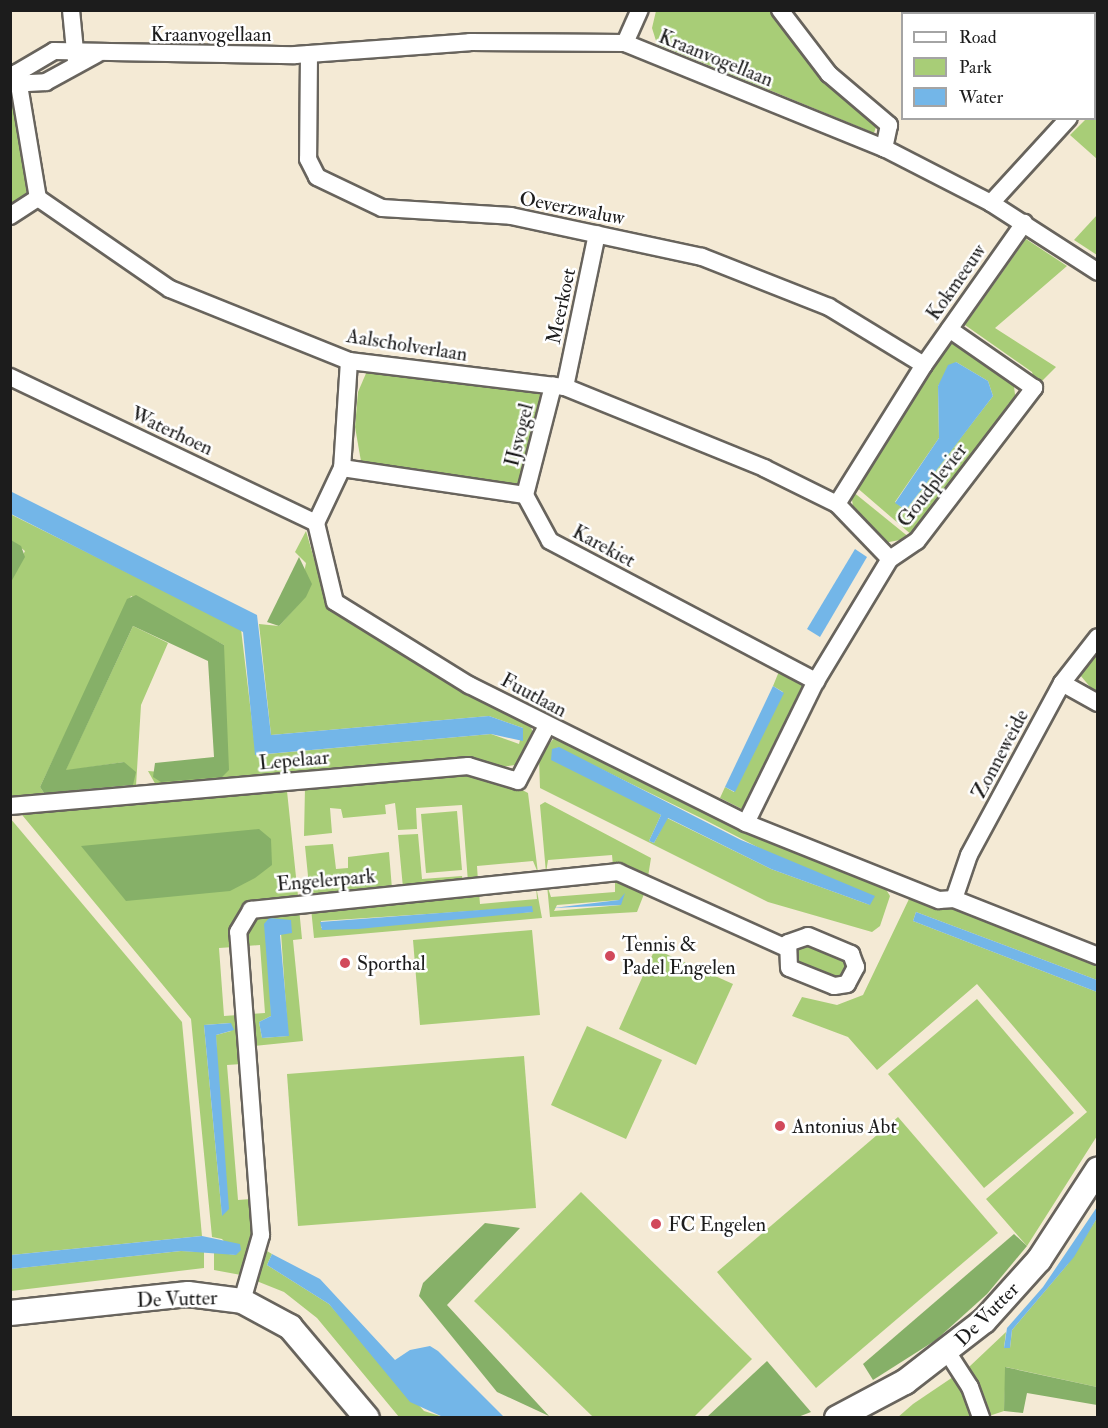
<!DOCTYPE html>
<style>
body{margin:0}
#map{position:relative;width:1108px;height:1428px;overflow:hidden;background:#f4ead5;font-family:"IM FELL Double Pica",serif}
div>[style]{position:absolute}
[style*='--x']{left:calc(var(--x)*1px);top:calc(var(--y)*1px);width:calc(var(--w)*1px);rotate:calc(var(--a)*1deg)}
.green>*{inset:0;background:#a8cd77}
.forest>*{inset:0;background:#86b068}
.water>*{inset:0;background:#73b6e8}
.roads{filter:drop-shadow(2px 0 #68645d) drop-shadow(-2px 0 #68645d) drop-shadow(0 2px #68645d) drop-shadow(0 -2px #68645d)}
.street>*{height:16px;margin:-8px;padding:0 8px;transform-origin:8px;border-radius:8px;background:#fff}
.secondary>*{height:24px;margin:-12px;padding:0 12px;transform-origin:12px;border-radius:12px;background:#fff}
.dots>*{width:16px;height:16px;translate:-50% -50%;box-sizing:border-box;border:3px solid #fff;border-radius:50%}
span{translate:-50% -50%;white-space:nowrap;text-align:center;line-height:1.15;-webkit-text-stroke:5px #fff;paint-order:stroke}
.street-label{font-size:20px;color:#1c1c1c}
.poi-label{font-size:20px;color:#1c1c1c}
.left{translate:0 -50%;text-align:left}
.frame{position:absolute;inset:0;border:12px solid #1c1c1c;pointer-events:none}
.legend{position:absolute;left:901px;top:12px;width:195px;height:108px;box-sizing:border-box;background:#fff;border:2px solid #a4a4a4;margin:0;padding:8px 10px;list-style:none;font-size:18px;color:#1c1c1c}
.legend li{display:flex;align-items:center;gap:12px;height:30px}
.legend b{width:30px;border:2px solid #a4a4a4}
</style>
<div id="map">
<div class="green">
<div style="clip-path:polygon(656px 11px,773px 11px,824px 76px,877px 124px,874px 133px,657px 44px,652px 28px)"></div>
<div style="clip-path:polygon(10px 101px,15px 101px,27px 195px,11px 208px)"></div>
<div style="clip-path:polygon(1097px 106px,1097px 159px,1070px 135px,1086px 119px,1094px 118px)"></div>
<div style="clip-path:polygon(1097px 215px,1097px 255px,1074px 240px)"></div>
<div style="clip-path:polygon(1026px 239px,1067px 266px,995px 328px,1056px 367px,1036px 387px,1032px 372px,965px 325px)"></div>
<div style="clip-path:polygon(evenodd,957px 342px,1013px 379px,1016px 402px,1009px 403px,913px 536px,855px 486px,944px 345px,957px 342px,956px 362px,988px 381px,993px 396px,905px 510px,895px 502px,939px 438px,938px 386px,956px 362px)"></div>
<div style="clip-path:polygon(367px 371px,547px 392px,529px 475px,515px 490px,362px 467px,355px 427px,358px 392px)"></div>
<div style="clip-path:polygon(851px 493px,852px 491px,910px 538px,884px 543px,854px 513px)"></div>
<div style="clip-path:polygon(10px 514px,241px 629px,256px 755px,491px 734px,519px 744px,523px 728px,489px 716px,271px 735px,259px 624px,279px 626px,297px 606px,306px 563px,295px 552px,306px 531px,328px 607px,530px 725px,534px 735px,515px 765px,502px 767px,466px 760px,157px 787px,148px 771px,222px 777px,224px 645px,131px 596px,40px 787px,44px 793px,129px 787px,124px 762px,65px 771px,133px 626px,168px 643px,141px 705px,136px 786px,19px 799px,10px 795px,10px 582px,25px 551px,11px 540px)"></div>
<div style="clip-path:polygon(1097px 649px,1097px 695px,1080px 675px)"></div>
<div style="clip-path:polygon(782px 664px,811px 679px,744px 810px,720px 798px,725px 787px,734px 792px,783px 692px,773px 686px)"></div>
<div style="clip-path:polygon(evenodd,554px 738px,884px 886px,890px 896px,880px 926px,872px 932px,768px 902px,540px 788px,539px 757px,554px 738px,556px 747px,705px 820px,870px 905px,771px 869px,667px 818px,654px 843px,649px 841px,661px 815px,556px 747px)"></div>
<div style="clip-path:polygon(467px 771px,503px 780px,528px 793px,538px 873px,533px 861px,477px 866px,478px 881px,468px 882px,462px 805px,416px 808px,417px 829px,398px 830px,395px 803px,385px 805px,386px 814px,343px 818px,341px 809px,330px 808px,332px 833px,304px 836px,305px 787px)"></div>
<div style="clip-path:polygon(evenodd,282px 788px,287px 791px,298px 896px,249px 902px,232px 925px,234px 947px,219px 948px,224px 1016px,238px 1015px,242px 1064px,227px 1065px,238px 1200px,251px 1199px,254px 1235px,241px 1275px,214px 1270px,214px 1252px,236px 1255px,222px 1239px,212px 1237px,191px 1019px,18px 810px,282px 788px,230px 1023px,231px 1031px,216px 1035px,222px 1216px,204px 1025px,230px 1023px)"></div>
<div style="clip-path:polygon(545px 802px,651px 858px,648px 877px,613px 866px,612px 855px,548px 860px,546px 873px,540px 805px)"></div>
<div style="clip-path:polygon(457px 811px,462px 870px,426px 873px,421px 814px)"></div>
<div style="clip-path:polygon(10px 818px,182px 1022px,202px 1236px,11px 1255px)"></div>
<div style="clip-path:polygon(418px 834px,422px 879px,462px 876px,463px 882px,403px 888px,398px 835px)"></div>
<div style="clip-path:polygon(333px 844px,336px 869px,348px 868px,348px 857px,389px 852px,392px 889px,310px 896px,305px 846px)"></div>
<div style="clip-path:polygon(evenodd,615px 880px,644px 894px,637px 912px,550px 917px,547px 885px,551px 897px,615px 892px,615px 880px,619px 900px,621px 905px,554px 911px,557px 905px,619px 900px)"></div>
<div style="clip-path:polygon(evenodd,536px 886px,542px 918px,314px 938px,311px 908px,479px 892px,480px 904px,537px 899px,536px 886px,532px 907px,532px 912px,321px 928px,321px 921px,532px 907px)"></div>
<div style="clip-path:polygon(909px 899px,955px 906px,1097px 965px,1097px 980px,916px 912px,913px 921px,1097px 992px,1097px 1136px,1027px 1246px,986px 1199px,1087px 1112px,977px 984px,877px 1070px,848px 1037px,792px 1016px,802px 997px,837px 1005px,863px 995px)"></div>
<div style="clip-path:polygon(evenodd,299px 908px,302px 939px,293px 940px,303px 1041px,254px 1046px,251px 1014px,265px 1013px,260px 945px,246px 946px,245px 932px,255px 915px,299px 908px,269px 918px,281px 933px,288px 1036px,262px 1038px,259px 1022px,271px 1016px,269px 918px)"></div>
<div style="clip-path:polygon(532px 930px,540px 1015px,420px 1025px,413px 940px)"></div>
<div style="clip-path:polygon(807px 943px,846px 959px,848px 972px,839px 979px,794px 963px,792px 951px)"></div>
<div style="clip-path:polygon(655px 949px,733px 984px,696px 1065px,619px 1029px)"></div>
<div style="clip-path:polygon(977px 999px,1074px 1113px,984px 1188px,888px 1074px)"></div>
<div style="clip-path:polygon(587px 1026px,662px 1060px,626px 1139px,551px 1105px)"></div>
<div style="clip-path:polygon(524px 1056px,536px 1208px,298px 1226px,287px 1074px)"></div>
<div style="clip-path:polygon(898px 1117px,998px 1233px,816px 1388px,717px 1272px)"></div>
<div style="clip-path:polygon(581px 1192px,752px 1359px,694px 1417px,593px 1417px,474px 1301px)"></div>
<div style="clip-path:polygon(1097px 1218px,1097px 1387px,1006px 1367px,1004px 1411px,989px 1416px,969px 1367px,1006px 1332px,1004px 1348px,1010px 1348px,1012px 1330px,1067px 1265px)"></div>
<div style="clip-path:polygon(181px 1251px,204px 1252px,204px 1268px,11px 1291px,10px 1269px)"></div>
<div style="clip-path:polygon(267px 1251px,272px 1254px,267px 1265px,329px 1304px,424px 1411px,443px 1417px,399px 1417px,317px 1318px,284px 1292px,254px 1280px)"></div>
<div style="clip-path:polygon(953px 1377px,975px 1418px,897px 1418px,913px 1404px)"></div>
</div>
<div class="forest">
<div style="clip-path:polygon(11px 540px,21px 546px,25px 557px,11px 582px)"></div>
<div style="clip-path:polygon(299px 557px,312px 584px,306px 597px,279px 626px,267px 622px)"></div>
<div style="clip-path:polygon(136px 595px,224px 645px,229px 770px,222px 777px,161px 782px,153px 777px,155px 763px,214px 757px,208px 661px,133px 626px,66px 770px,124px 762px,136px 772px,133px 785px,44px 793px,40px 787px,127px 599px)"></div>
<div style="clip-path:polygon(259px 829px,271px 839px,272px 865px,255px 878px,230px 891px,126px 901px,81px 846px)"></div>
<div style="clip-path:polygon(485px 1223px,520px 1228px,447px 1305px,549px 1416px,497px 1392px,419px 1296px,423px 1283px)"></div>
<div style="clip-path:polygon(1014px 1234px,1027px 1246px,987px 1294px,936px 1340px,873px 1380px,863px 1364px)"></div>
<div style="clip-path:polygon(767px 1361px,811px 1412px,798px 1417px,707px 1417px)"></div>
<div style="clip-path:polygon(1005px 1367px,1097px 1387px,1097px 1405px,1027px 1393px,1023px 1413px,1004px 1411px)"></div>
</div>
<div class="water">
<div style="clip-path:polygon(956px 362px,988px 381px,993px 396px,906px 510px,895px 503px,939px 438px,938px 386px,948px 365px)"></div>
<div style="clip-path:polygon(10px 491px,257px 615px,271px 735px,489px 716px,523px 728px,523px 741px,491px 734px,255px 755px,243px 632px,11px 514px)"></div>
<div style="clip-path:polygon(855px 549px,867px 557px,820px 637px,807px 629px)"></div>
<div style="clip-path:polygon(773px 686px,784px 693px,735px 792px,725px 787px)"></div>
<div style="clip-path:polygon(559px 747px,741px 840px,875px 896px,870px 905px,771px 869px,668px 818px,654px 843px,649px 841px,661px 815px,551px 760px,552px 749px)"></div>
<div style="clip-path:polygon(625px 893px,621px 905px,553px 908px,619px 900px)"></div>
<div style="clip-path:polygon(532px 906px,533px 912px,358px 929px,322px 930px,320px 922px)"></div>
<div style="clip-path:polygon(916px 912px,1097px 980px,1097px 992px,913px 921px)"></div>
<div style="clip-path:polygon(269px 918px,291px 920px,292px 933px,280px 935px,289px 1036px,262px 1038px,259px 1022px,271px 1016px,264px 924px)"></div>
<div style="clip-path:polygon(231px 1023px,234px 1030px,216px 1035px,229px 1209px,222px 1216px,204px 1025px)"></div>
<div style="clip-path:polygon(1097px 1207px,1097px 1218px,1074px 1257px,1012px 1330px,1010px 1348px,1004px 1348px,1007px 1328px,1043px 1287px)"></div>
<div style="clip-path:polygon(202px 1236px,240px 1244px,241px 1250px,236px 1255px,181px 1251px,11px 1269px,11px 1255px)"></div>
<div style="clip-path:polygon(272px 1254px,320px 1279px,395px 1360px,410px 1350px,430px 1346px,438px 1351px,504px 1417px,443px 1417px,410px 1402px,329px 1304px,267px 1265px)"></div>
</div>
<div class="roads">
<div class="street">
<div style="--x:71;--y:10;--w:51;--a:84.4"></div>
<div style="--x:780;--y:10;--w:81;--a:52.6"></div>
<div style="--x:829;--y:74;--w:79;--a:40.4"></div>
<div style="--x:889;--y:125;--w:24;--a:102"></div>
<div style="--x:1013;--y:10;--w:5;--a:53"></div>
<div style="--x:625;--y:43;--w:36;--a:-66"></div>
<div style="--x:309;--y:54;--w:105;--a:90.5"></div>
<div style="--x:308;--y:159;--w:20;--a:63"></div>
<div style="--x:317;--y:177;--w:72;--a:25.5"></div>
<div style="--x:382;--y:208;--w:129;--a:3.5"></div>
<div style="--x:511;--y:216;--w:195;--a:12.1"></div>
<div style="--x:702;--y:257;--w:136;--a:21.5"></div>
<div style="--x:829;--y:307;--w:111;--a:31.4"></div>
<div style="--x:17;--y:73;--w:127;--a:80.5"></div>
<div style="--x:38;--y:198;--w:160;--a:34.6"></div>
<div style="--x:170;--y:289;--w:193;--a:21.9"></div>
<div style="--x:349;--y:361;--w:218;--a:6.9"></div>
<div style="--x:565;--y:387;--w:215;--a:22.1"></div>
<div style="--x:764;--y:468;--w:81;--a:26.3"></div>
<div style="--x:837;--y:504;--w:76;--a:46.1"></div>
<div style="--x:10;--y:77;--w:51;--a:-30.6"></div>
<div style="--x:54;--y:51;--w:241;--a:1"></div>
<div style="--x:295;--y:55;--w:175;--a:-4.2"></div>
<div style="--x:470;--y:42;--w:155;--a:0.4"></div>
<div style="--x:625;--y:43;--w:279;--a:22.1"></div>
<div style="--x:884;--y:148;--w:120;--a:27.2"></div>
<div style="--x:991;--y:203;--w:127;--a:32.8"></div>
<div style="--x:10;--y:84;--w:36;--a:-3"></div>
<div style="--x:46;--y:82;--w:58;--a:-28.8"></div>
<div style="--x:1094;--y:91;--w:5;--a:-37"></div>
<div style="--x:991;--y:203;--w:115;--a:-47.5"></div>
<div style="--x:10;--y:216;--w:33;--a:-33"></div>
<div style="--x:349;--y:361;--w:107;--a:93.7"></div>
<div style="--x:342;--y:468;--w:61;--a:115.3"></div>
<div style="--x:316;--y:523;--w:81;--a:76.5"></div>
<div style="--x:335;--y:602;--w:158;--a:31.8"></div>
<div style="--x:469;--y:685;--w:309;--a:26.5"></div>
<div style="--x:746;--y:823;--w:208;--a:21.8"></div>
<div style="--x:939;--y:900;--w:15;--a:-4"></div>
<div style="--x:10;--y:377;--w:339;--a:25.5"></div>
<div style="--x:565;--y:387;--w:156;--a:-78.2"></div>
<div style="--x:342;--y:468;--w:185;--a:8.4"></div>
<div style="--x:525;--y:495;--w:52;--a:61.5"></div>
<div style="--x:550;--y:541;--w:301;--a:27.8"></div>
<div style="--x:525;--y:495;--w:113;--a:-75.6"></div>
<div style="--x:837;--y:504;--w:164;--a:-58"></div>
<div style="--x:924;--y:365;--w:174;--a:-54.8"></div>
<div style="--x:1062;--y:683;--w:41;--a:29.1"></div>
<div style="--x:10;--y:806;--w:460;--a:-5"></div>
<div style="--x:468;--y:766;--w:52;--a:16.7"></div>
<div style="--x:518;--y:781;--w:62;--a:-62.2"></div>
<div style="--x:746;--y:823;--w:158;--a:-63.8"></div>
<div style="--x:816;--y:681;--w:143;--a:-58.8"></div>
<div style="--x:890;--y:559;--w:32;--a:-34"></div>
<div style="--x:917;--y:541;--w:193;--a:-52.6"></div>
<div style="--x:1034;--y:388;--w:103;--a:-145.2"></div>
<div style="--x:954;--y:899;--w:46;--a:-71.2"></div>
<div style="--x:969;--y:855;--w:196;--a:-61.6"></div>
<div style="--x:1062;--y:683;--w:58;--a:-52"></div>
<div style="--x:954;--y:899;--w:155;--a:21.6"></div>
<div style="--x:808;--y:936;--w:47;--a:22.7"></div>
<div style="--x:851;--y:954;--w:14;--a:69"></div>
<div style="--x:856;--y:967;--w:19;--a:118"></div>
<div style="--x:847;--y:984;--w:13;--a:171"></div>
<div style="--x:834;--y:986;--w:48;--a:-158.2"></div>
<div style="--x:789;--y:968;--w:25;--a:-92"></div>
<div style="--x:788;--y:943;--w:21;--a:-19"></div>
<div style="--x:242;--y:1301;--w:69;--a:-73.9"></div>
<div style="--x:261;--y:1235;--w:304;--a:-94.3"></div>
<div style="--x:238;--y:932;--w:26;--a:-59"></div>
<div style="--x:251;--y:910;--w:369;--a:-5.9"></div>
<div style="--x:618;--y:872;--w:184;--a:24.3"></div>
<div style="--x:948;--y:1353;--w:40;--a:57.1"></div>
<div style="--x:970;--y:1387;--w:33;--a:70"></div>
</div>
<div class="secondary">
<div style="--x:10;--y:1313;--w:179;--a:-6.1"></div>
<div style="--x:188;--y:1294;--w:54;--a:7.4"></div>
<div style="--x:242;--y:1301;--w:55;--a:28.4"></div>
<div style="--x:290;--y:1327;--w:119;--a:49.8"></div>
<div style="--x:837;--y:1418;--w:77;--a:-27.9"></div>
<div style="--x:905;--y:1382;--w:100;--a:-37.7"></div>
<div style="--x:984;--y:1321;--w:82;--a:-48"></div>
<div style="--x:1039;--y:1260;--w:108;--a:-57"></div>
</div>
</div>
<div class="dots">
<div style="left:610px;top:956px;background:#d1495b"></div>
<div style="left:345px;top:963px;background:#d1495b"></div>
<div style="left:780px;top:1126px;background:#d1495b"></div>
<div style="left:656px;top:1224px;background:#d1495b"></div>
</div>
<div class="street-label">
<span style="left:211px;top:34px">Kraanvogellaan</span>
<span style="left:716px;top:58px;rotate:22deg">Kraanvogellaan</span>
<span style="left:572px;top:208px;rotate:11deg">Oeverzwaluw</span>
<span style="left:956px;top:282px;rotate:-55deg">Kokmeeuw</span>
<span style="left:561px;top:306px;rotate:-78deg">Meerkoet</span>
<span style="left:407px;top:345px;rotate:9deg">Aalscholverlaan</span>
<span style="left:172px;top:431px;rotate:25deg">Waterhoen</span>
<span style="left:519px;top:435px;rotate:-76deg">IJsvogel</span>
<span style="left:932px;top:485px;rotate:-52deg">Goudplevier</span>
<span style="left:604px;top:546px;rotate:28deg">Karekiet</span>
<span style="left:534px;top:695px;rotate:28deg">Fuutlaan</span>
<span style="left:1000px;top:754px;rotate:-62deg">Zonneweide</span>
<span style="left:294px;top:760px;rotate:-5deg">Lepelaar</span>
<span style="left:326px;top:880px;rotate:-5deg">Engelerpark</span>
<span style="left:177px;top:1299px;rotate:-2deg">De Vutter</span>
<span style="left:987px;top:1314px;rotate:-45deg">De Vutter</span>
</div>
<div class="poi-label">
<span class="left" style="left:622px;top:956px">Tennis &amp;<br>Padel Engelen</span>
<span class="left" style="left:357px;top:963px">Sporthal</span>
<span class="left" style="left:792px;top:1126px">Antonius Abt</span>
<span class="left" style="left:668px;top:1224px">FC Engelen</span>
</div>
<div class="frame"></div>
<ul class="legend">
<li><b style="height:8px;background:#fff"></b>Road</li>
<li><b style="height:16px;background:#a8cd77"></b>Park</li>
<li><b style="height:16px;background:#73b6e8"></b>Water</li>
</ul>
</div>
